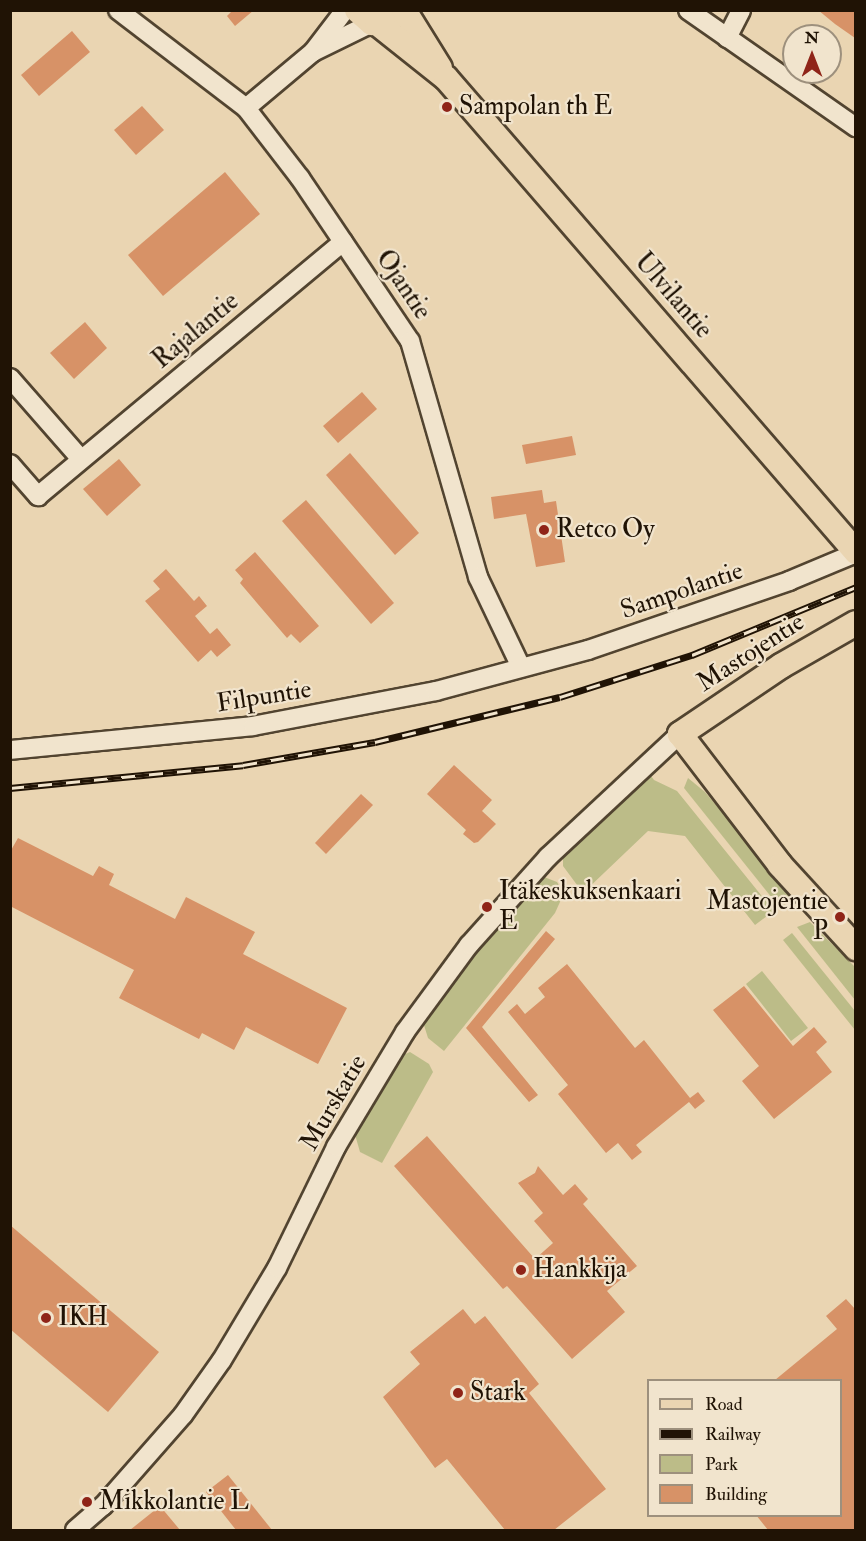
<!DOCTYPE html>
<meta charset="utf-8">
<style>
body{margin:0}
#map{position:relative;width:866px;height:1541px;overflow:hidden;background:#ead5b2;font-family:"IM FELL Double Pica",serif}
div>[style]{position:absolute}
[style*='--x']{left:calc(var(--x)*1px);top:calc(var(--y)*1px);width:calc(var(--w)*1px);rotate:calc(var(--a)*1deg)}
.green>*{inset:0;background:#bcbc88}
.building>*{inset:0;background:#d79267}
.roads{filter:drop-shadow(2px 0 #524430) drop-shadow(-2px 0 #524430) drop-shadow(0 2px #524430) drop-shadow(0 -2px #524430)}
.minor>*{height:18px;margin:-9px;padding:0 9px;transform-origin:9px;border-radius:9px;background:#f1e4cd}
.major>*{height:24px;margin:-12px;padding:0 12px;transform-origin:12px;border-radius:12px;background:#ead5b2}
.rail>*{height:7px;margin-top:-3.5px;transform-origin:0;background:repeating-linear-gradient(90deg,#f1e4cd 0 14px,#201305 0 28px);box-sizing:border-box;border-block:2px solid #201305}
.dots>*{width:16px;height:16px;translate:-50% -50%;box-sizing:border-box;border:3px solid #f1e4cd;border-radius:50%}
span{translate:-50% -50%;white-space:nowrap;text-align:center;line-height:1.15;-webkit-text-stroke:4.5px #f1e4cd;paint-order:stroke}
.poi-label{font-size:26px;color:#201305}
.left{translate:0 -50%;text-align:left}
.right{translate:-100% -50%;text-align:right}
.street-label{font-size:26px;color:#201305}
.frame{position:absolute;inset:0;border:12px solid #201305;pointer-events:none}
.legend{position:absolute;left:647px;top:1379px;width:195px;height:138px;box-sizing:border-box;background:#f1e4cd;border:2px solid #9d907d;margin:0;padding:8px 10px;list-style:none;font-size:18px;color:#201305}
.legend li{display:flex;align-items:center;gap:12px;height:30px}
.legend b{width:30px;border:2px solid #9d907d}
.north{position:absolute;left:782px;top:24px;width:60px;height:60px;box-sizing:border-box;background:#f1e4cd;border:2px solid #9d907d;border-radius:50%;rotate:0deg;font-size:16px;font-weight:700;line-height:24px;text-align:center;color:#201305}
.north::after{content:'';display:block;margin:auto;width:21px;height:27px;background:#8f2418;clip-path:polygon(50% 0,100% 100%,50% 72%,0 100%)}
</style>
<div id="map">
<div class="green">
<div style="clip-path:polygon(648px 772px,654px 780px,677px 791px,774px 911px,755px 925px,685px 836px,648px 831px,583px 893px,563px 866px,563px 851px)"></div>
<div style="clip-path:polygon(688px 778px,705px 792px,789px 892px,790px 900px,780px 908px,684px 788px)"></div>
<div style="clip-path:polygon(544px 877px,557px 882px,564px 893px,555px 913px,444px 1051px,428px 1038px,423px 1022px,485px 938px,520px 896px)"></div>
<div style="clip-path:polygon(810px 922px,855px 967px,855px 1000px,797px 927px)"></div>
<div style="clip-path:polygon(792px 933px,855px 1011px,855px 1030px,783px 940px)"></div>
<div style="clip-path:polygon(762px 971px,808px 1028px,791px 1041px,746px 984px)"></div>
<div style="clip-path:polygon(410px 1052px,429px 1064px,433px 1072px,382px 1163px,360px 1152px,354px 1131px,398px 1057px)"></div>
</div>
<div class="building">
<div style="clip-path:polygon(233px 10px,254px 10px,235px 26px,227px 16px)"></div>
<div style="clip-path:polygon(818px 10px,855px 10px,855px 38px,835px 24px)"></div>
<div style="clip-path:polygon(72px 31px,90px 52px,39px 96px,21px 75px)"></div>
<div style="clip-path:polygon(142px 106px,164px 130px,136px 155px,114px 130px)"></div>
<div style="clip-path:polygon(225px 172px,260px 214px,163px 296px,128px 255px)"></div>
<div style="clip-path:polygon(85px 322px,107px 348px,74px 379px,50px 353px)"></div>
<div style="clip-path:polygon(362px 392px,377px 409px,338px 443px,323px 426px)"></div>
<div style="clip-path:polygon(572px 436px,576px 455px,526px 464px,522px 445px)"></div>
<div style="clip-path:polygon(350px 453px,419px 533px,395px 555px,326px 475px)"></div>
<div style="clip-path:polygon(119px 459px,141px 485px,107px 516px,83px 489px)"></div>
<div style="clip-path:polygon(542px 490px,544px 503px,556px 501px,565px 562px,536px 567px,526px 514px,494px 519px,491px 497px)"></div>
<div style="clip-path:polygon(306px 500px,394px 603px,371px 624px,282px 521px)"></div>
<div style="clip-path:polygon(255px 552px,319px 626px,300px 643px,291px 634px,287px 638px,240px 583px,243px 579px,235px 570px)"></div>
<div style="clip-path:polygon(166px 569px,194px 601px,199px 596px,207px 606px,195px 616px,210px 634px,217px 628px,231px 645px,217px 657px,211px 650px,198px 662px,145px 601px,160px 589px,153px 581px)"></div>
<div style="clip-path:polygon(454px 765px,492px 800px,482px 811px,496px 824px,478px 842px,474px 843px,463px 834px,466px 830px,427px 794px)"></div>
<div style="clip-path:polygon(361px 794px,373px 805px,326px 854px,315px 843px)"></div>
<div style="clip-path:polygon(18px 838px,93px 876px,99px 866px,114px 874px,109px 885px,175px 919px,186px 897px,255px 932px,243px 954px,347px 1008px,318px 1064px,246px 1027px,234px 1050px,202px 1033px,199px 1039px,119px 998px,134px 970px,10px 906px,10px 852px)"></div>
<div style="clip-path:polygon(546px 931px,555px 939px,482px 1027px,538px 1095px,529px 1102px,466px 1028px)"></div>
<div style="clip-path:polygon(567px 964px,635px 1048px,644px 1040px,690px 1098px,698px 1092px,705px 1101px,695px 1109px,689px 1102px,636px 1145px,642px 1152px,632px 1160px,618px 1143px,606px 1153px,558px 1094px,568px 1085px,508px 1012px,517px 1004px,525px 1014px,545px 997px,538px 988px)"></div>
<div style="clip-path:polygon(744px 986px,793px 1046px,814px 1027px,827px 1042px,816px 1052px,832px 1072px,774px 1119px,742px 1081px,759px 1066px,713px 1010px)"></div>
<div style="clip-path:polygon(427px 1136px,535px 1259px,553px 1243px,534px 1221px,543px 1213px,518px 1183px,535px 1173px,538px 1166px,563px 1195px,575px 1184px,588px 1199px,583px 1204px,637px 1266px,607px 1291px,625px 1312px,572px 1359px,507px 1286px,503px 1289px,394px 1166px)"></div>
<div style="clip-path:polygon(10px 1225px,159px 1352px,108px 1412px,10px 1329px)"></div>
<div style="clip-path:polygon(846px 1299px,855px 1309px,855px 1530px,768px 1530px,756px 1515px,840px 1515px,840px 1380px,775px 1380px,837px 1329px,826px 1316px)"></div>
<div style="clip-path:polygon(463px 1309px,475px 1324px,485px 1316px,539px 1384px,529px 1393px,606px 1489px,554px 1530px,505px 1530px,447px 1459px,435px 1468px,383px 1397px,420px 1364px,410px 1352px)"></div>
<div style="clip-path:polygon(228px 1475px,272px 1530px,236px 1530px,206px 1492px)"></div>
<div style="clip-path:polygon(160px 1506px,180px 1530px,130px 1530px)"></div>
</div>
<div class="roads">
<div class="minor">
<div style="--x:118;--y:10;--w:161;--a:37.4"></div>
<div style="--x:246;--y:108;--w:88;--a:52.4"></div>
<div style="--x:300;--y:178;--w:197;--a:56"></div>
<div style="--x:410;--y:341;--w:246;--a:73.9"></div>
<div style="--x:478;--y:577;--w:100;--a:64.5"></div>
<div style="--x:688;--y:10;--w:205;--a:34.9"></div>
<div style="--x:727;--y:38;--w:31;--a:-63"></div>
<div style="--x:313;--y:52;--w:66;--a:-26.2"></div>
<div style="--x:246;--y:108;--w:87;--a:-39.9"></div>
<div style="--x:313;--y:52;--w:53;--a:-52.7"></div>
<div style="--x:10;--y:378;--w:108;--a:48.8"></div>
<div style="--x:10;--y:464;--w:43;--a:48.8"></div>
<div style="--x:38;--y:496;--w:397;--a:-39.8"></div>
<div style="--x:10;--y:750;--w:244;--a:-5.6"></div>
<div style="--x:253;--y:726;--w:186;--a:-10.8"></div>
<div style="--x:436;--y:691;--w:157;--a:-15.1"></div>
<div style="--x:588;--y:650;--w:213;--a:-18.9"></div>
<div style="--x:789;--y:581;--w:73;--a:-22.7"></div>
<div style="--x:75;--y:1530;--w:37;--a:-41"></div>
<div style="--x:103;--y:1506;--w:121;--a:-48.7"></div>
<div style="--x:183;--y:1415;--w:67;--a:-54.7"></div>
<div style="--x:222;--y:1360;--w:107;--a:-59.1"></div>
<div style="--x:277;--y:1268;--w:135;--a:-64"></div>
<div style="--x:336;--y:1147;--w:134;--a:-59"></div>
<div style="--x:405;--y:1032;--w:108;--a:-53.7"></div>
<div style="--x:469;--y:945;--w:118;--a:-48.1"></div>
<div style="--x:548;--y:857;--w:180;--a:-43"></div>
</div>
<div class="major">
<div style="--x:357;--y:10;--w:20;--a:41"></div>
<div style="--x:372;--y:23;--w:19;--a:-9"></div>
<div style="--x:404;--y:10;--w:68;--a:58.2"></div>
<div style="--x:377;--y:23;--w:88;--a:38.6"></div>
<div style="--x:446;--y:78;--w:627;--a:49.14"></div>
<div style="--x:856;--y:623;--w:86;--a:150.2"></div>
<div style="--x:781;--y:666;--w:122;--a:146"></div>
<div style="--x:680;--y:734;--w:165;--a:52.6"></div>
<div style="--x:780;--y:865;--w:113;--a:47.5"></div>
</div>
</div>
<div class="rail">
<div style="--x:10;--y:788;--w:234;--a:-5.6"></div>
<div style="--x:243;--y:765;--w:134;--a:-9.9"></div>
<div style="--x:375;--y:742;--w:190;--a:-13.7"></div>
<div style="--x:560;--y:697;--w:139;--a:-17.7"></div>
<div style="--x:692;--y:655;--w:178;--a:-22.5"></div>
</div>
<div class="dots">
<div style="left:447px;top:107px;background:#8f2418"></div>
<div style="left:544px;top:530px;background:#8f2418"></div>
<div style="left:487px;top:907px;background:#8f2418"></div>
<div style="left:840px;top:917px;background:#8f2418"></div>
<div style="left:521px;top:1270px;background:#8f2418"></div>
<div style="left:46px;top:1318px;background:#8f2418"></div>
<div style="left:458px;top:1393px;background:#8f2418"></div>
<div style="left:87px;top:1502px;background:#8f2418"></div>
</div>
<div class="poi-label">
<span class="left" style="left:459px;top:107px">Sampolan th E</span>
<span class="left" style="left:556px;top:530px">Retco Oy</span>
<span class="left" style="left:499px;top:907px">Itäkeskuksenkaari<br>E</span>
<span class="right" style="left:828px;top:917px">Mastojentie<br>P</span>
<span class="left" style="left:533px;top:1270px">Hankkija</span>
<span class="left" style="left:58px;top:1318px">IKH</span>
<span class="left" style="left:470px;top:1393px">Stark</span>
<span class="left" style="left:99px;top:1502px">Mikkolantie L</span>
</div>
<div class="street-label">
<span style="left:403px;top:285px;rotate:56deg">Ojantie</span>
<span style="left:673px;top:296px;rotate:49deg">Ulvilantie</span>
<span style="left:196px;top:331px;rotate:-40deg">Rajalantie</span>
<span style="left:682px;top:591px;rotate:-19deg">Sampolantie</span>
<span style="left:751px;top:653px;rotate:-33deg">Mastojentie</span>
<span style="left:264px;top:697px;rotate:-9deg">Filpuntie</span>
<span style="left:334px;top:1103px;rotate:-60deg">Murskatie</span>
</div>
<div class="frame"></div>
<ul class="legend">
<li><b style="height:8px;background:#ead5b2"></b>Road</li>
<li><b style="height:8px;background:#201305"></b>Railway</li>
<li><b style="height:16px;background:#bcbc88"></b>Park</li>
<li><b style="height:16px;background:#d79267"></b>Building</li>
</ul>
<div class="north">N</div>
</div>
